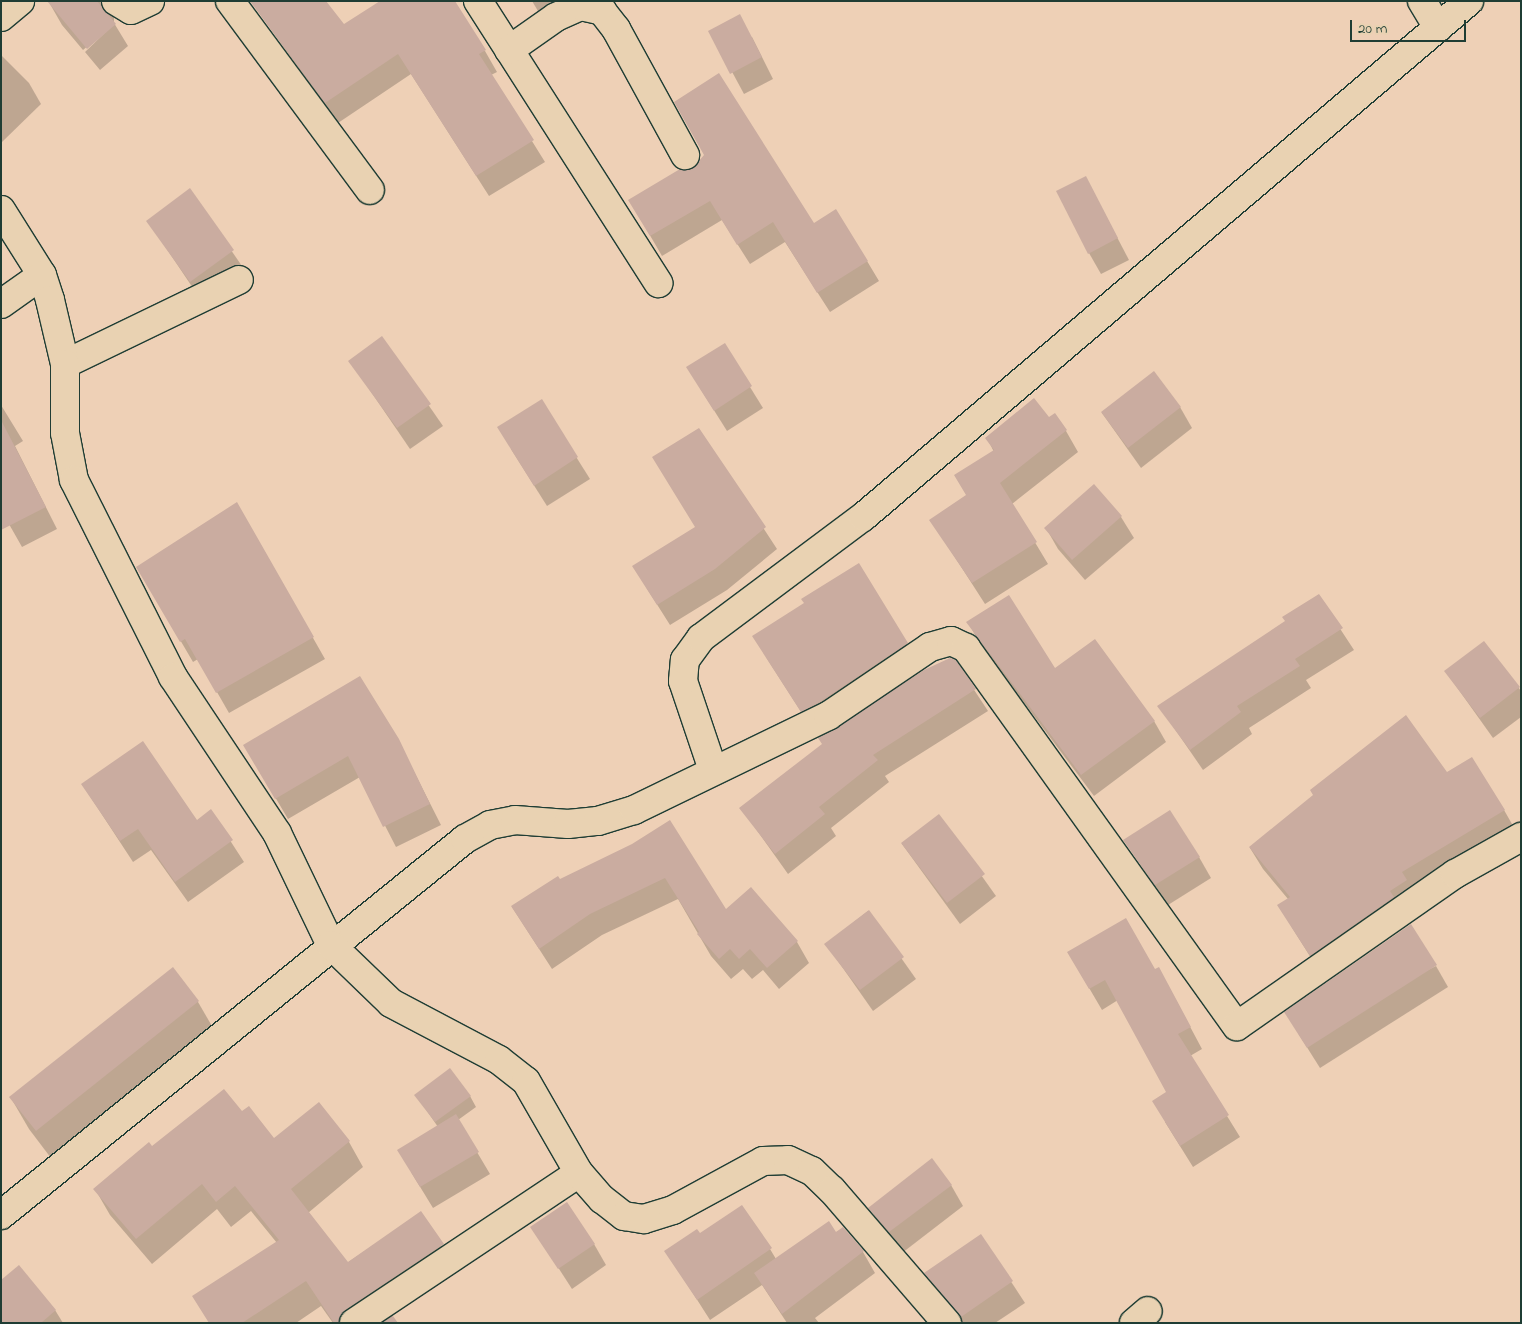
<!DOCTYPE html>
<style>
body{margin:0}
#map{position:relative;width:1522px;height:1324px;overflow:hidden;background:#eed0b6;font-family:"Indie Flower",sans-serif}
div>[style]{position:absolute}
[style*='--x']{left:calc(var(--x)*1px);top:calc(var(--y)*1px);width:calc(var(--w)*1px);rotate:calc(var(--a)*1deg)}
.shadow>*{inset:0;background:#0003}
.building>*{inset:0;background:#caaca0}
.roads{filter:drop-shadow(1px 0 #1f3d34) drop-shadow(-1px 0 #1f3d34) drop-shadow(0 1px #1f3d34) drop-shadow(0 -1px #1f3d34)}
.minor>*{height:28px;margin:-14px;padding:0 14px;transform-origin:14px;border-radius:14px;background:#e9d2b2}
.tertiary>*{height:28px;margin:-14px;padding:0 14px;transform-origin:14px;border-radius:14px;background:#e9d2b2}
span{translate:-50% -50%;white-space:nowrap;text-align:center;line-height:1.15;-webkit-text-stroke:4px #e9d2b2;paint-order:stroke}
.frame{position:absolute;inset:0;border:2px solid #1f3d34;pointer-events:none}
.scale{position:absolute;left:1350px;top:20px;width:116px;height:22px;box-sizing:border-box;border:2px solid #1f3d34;border-top:0;padding-left:6px;font-size:15px;line-height:18px;white-space:nowrap;color:#1f3d34;-webkit-text-stroke:4px #e9d2b2;paint-order:stroke}
</style>
<div id="map">
<div class="shadow">
<div style="clip-path:polygon(53px 1px,151px 1px,114px 14px,114px 23px,128px 46px,100px 70px,85px 52px,114px 24px,83px 50px,62px 25px,50px 4px)"></div>
<div style="clip-path:polygon(532px 1px,587px 1px,547px 26px)"></div>
<div style="clip-path:polygon(253px 4px,343px 26px,485px 51px,497px 72px,491px 75px,545px 162px,489px 196px,411px 74px,338px 123px)"></div>
<div style="clip-path:polygon(710px 31px,752px 37px,773px 79px,744px 94px)"></div>
<div style="clip-path:polygon(1px 55px,29px 83px,41px 104px,1px 143px)"></div>
<div style="clip-path:polygon(706px 155px,867px 261px,879px 281px,830px 312px,785px 242px,750px 264px,722px 220px,662px 256px,630px 201px,694px 170px)"></div>
<div style="clip-path:polygon(1086px 178px,1129px 260px,1101px 274px,1089px 253px)"></div>
<div style="clip-path:polygon(190px 190px,246px 272px,203px 303px,148px 221px)"></div>
<div style="clip-path:polygon(382px 338px,443px 426px,410px 449px,350px 361px)"></div>
<div style="clip-path:polygon(724px 345px,763px 408px,727px 431px,700px 388px)"></div>
<div style="clip-path:polygon(541px 401px,590px 479px,547px 506px,511px 449px)"></div>
<div style="clip-path:polygon(1px 405px,23px 441px,15px 446px,57px 529px,22px 547px,1px 510px)"></div>
<div style="clip-path:polygon(1180px 407px,1192px 428px,1141px 468px,1102px 413px)"></div>
<div style="clip-path:polygon(1048px 419px,1066px 431px,1078px 452px,1012px 504px,1048px 564px,985px 604px,931px 520px,967px 496px,994px 452px,987px 438px)"></div>
<div style="clip-path:polygon(699px 429px,777px 549px,727px 590px,670px 625px,646px 587px,697px 527px)"></div>
<div style="clip-path:polygon(1094px 486px,1121px 517px,1134px 538px,1085px 580px,1058px 549px,1046px 528px)"></div>
<div style="clip-path:polygon(237px 504px,325px 659px,229px 713px,198px 659px,193px 662px,138px 568px)"></div>
<div style="clip-path:polygon(1318px 595px,1354px 650px,1306px 680px,1311px 688px,1249px 728px,1252px 734px,1203px 770px,1159px 706px,1286px 622px)"></div>
<div style="clip-path:polygon(968px 622px,1154px 721px,1166px 742px,1094px 796px,980px 644px)"></div>
<div style="clip-path:polygon(1484px 642px,1521px 691px,1521px 717px,1493px 738px,1446px 672px)"></div>
<div style="clip-path:polygon(906px 644px,919px 665px,814px 732px,766px 657px)"></div>
<div style="clip-path:polygon(955px 661px,988px 711px,885px 776px,889px 782px,831px 828px,836px 836px,788px 874px,741px 808px)"></div>
<div style="clip-path:polygon(398px 740px,441px 825px,396px 847px,360px 777px,288px 819px,245px 746px)"></div>
<div style="clip-path:polygon(1447px 774px,1504px 810px,1516px 831px,1323px 977px,1291px 926px,1288px 899px,1263px 869px,1250px 848px)"></div>
<div style="clip-path:polygon(82px 784px,197px 821px,211px 811px,244px 862px,188px 902px,151px 850px,133px 862px)"></div>
<div style="clip-path:polygon(939px 816px,996px 896px,960px 924px,902px 844px)"></div>
<div style="clip-path:polygon(1124px 840px,1199px 857px,1211px 878px,1168px 905px)"></div>
<div style="clip-path:polygon(633px 845px,726px 911px,797px 942px,809px 963px,779px 989px,763px 970px,752px 979px,743px 969px,731px 979px,711px 956px,678px 899px,602px 935px,552px 969px,512px 907px)"></div>
<div style="clip-path:polygon(868px 911px,916px 979px,873px 1011px,826px 944px)"></div>
<div style="clip-path:polygon(1068px 952px,1155px 970px,1170px 989px,1202px 1049px,1190px 1056px,1240px 1137px,1193px 1167px,1165px 1122px,1168px 1092px,1118px 1000px,1102px 1010px)"></div>
<div style="clip-path:polygon(1436px 966px,1448px 987px,1320px 1068px,1298px 1033px)"></div>
<div style="clip-path:polygon(173px 969px,198px 1002px,216px 1033px,54px 1162px,29px 1129px,11px 1098px)"></div>
<div style="clip-path:polygon(416px 1095px,470px 1096px,476px 1107px,458px 1120px,490px 1174px,433px 1208px,411px 1172px,438px 1127px)"></div>
<div style="clip-path:polygon(242px 1113px,274px 1140px,349px 1142px,363px 1167px,308px 1213px,347px 1263px,421px 1213px,457px 1271px,392px 1316px,397px 1323px,333px 1323px,321px 1306px,296px 1323px,209px 1323px,277px 1243px,251px 1211px,231px 1227px,217px 1209px,152px 1264px,110px 1215px,95px 1189px,152px 1148px)"></div>
<div style="clip-path:polygon(951px 1185px,963px 1206px,902px 1253px,882px 1229px,870px 1208px)"></div>
<div style="clip-path:polygon(532px 1227px,594px 1244px,606px 1265px,572px 1289px)"></div>
<div style="clip-path:polygon(843px 1229px,863px 1252px,875px 1273px,815px 1318px,819px 1323px,787px 1323px,762px 1285px,710px 1320px,666px 1251px,700px 1234px,770px 1249px,776px 1259px)"></div>
<div style="clip-path:polygon(981px 1236px,1025px 1303px,995px 1323px,962px 1323px,938px 1294px,926px 1273px)"></div>
<div style="clip-path:polygon(19px 1267px,55px 1310px,63px 1323px,1px 1323px)"></div>
</div>
<div class="building">
<div style="clip-path:polygon(47px 1px,97px 1px,116px 24px,87px 49px)"></div>
<div style="clip-path:polygon(250px 1px,326px 1px,344px 24px,380px 1px,455px 1px,486px 50px,479px 54px,534px 140px,476px 176px,398px 54px,325px 103px)"></div>
<div style="clip-path:polygon(740px 14px,762px 57px,730px 74px,708px 31px)"></div>
<div style="clip-path:polygon(719px 73px,814px 223px,836px 209px,868px 261px,817px 293px,773px 222px,737px 245px,710px 201px,650px 236px,628px 200px,680px 169px,693px 168px,704px 155px,674px 102px)"></div>
<div style="clip-path:polygon(1086px 176px,1118px 238px,1088px 254px,1056px 191px)"></div>
<div style="clip-path:polygon(190px 188px,234px 250px,190px 282px,146px 221px)"></div>
<div style="clip-path:polygon(382px 336px,431px 404px,397px 428px,348px 361px)"></div>
<div style="clip-path:polygon(725px 343px,752px 386px,714px 411px,686px 367px)"></div>
<div style="clip-path:polygon(1154px 371px,1181px 407px,1128px 448px,1101px 412px)"></div>
<div style="clip-path:polygon(1034px 398px,1049px 417px,1055px 413px,1067px 430px,1000px 483px,1037px 542px,972px 583px,929px 520px,966px 495px,954px 475px,994px 450px,985px 438px)"></div>
<div style="clip-path:polygon(542px 399px,578px 457px,534px 486px,497px 427px)"></div>
<div style="clip-path:polygon(1px 420px,46px 507px,1px 530px)"></div>
<div style="clip-path:polygon(699px 428px,766px 527px,715px 569px,657px 605px,632px 566px,695px 527px,652px 457px)"></div>
<div style="clip-path:polygon(1094px 484px,1122px 516px,1072px 560px,1044px 528px)"></div>
<div style="clip-path:polygon(237px 502px,314px 637px,216px 693px,185px 639px,180px 642px,136px 567px)"></div>
<div style="clip-path:polygon(859px 563px,908px 643px,820px 702px,801px 712px,752px 636px,804px 603px,801px 599px)"></div>
<div style="clip-path:polygon(1319px 594px,1343px 628px,1295px 659px,1300px 666px,1237px 706px,1241px 712px,1190px 750px,1157px 706px,1285px 621px,1282px 617px)"></div>
<div style="clip-path:polygon(1009px 595px,1055px 668px,1095px 639px,1155px 721px,1081px 775px,966px 622px)"></div>
<div style="clip-path:polygon(1484px 641px,1520px 687px,1480px 718px,1444px 671px)"></div>
<div style="clip-path:polygon(950px 658px,956px 660px,976px 689px,873px 755px,878px 760px,819px 807px,825px 814px,775px 854px,739px 808px,822px 744px,818px 738px,924px 670px)"></div>
<div style="clip-path:polygon(360px 676px,399px 739px,430px 804px,383px 827px,348px 756px,275px 799px,243px 745px)"></div>
<div style="clip-path:polygon(1406px 715px,1447px 772px,1472px 757px,1505px 810px,1402px 872px,1407px 880px,1390px 891px,1394px 897px,1310px 956px,1277px 905px,1290px 897px,1249px 847px,1313px 795px,1310px 790px)"></div>
<div style="clip-path:polygon(143px 741px,197px 820px,211px 809px,233px 840px,175px 882px,138px 829px,120px 841px,81px 784px)"></div>
<div style="clip-path:polygon(1170px 810px,1200px 857px,1155px 885px,1123px 840px)"></div>
<div style="clip-path:polygon(939px 814px,985px 874px,947px 903px,901px 843px)"></div>
<div style="clip-path:polygon(670px 820px,726px 909px,751px 887px,798px 941px,767px 968px,750px 949px,739px 959px,730px 949px,719px 959px,697px 934px,699px 932px,665px 878px,590px 914px,539px 949px,511px 906px,558px 876px,560px 879px,632px 844px)"></div>
<div style="clip-path:polygon(869px 910px,904px 957px,860px 990px,824px 944px)"></div>
<div style="clip-path:polygon(1126px 918px,1155px 969px,1159px 967px,1191px 1027px,1178px 1034px,1229px 1115px,1180px 1146px,1152px 1101px,1166px 1092px,1105px 980px,1089px 989px,1067px 952px)"></div>
<div style="clip-path:polygon(1411px 924px,1437px 965px,1307px 1048px,1284px 1012px)"></div>
<div style="clip-path:polygon(173px 967px,199px 1001px,36px 1131px,9px 1097px)"></div>
<div style="clip-path:polygon(450px 1068px,471px 1096px,435px 1122px,414px 1095px)"></div>
<div style="clip-path:polygon(224px 1089px,242px 1111px,249px 1106px,274px 1138px,319px 1102px,350px 1141px,291px 1189px,348px 1262px,421px 1211px,444px 1244px,345px 1310px,339px 1323px,334px 1323px,306px 1281px,242px 1323px,209px 1323px,192px 1296px,279px 1240px,235px 1186px,216px 1202px,202px 1184px,136px 1239px,93px 1189px,149px 1142px,152px 1146px)"></div>
<div style="clip-path:polygon(456px 1114px,479px 1152px,420px 1187px,397px 1150px)"></div>
<div style="clip-path:polygon(932px 1158px,952px 1185px,889px 1232px,868px 1208px)"></div>
<div style="clip-path:polygon(567px 1202px,595px 1244px,558px 1269px,530px 1227px)"></div>
<div style="clip-path:polygon(742px 1205px,772px 1248px,697px 1300px,664px 1251px,697px 1229px,700px 1233px)"></div>
<div style="clip-path:polygon(829px 1221px,836px 1232px,843px 1227px,864px 1251px,782px 1314px,754px 1273px)"></div>
<div style="clip-path:polygon(981px 1234px,1013px 1281px,961px 1317px,924px 1273px)"></div>
<div style="clip-path:polygon(19px 1265px,56px 1310px,41px 1323px,1px 1323px,1px 1280px)"></div>
<div style="clip-path:polygon(393px 1316px,398px 1323px,383px 1323px)"></div>
</div>
<div class="roads">
<div class="minor">
<div style="--x:116;--y:1;--w:17;--a:31"></div>
<div style="--x:131;--y:10;--w:21;--a:-25"></div>
<div style="--x:230;--y:1;--w:235;--a:53.5"></div>
<div style="--x:478;--y:1;--w:335;--a:57.4"></div>
<div style="--x:1422;--y:1;--w:31;--a:59"></div>
<div style="--x:1;--y:17;--w:25;--a:-40"></div>
<div style="--x:509;--y:50;--w:57;--a:-35.1"></div>
<div style="--x:556;--y:17;--w:27;--a:-24"></div>
<div style="--x:581;--y:6;--w:22;--a:13"></div>
<div style="--x:602;--y:11;--w:23;--a:52"></div>
<div style="--x:616;--y:29;--w:144;--a:61.3"></div>
<div style="--x:1;--y:304;--w:50;--a:-35.3"></div>
<div style="--x:65;--y:364;--w:193;--a:-25.8"></div>
<div style="--x:713;--y:770;--w:94;--a:-108.6"></div>
<div style="--x:683;--y:681;--w:21;--a:-85"></div>
<div style="--x:685;--y:660;--w:27;--a:-54"></div>
<div style="--x:701;--y:638;--w:202;--a:-36.8"></div>
<div style="--x:863;--y:517;--w:796;--a:-40.41"></div>
<div style="--x:1;--y:1215;--w:597;--a:-39.02"></div>
<div style="--x:465;--y:839;--w:29;--a:-29"></div>
<div style="--x:490;--y:825;--w:25;--a:-11"></div>
<div style="--x:515;--y:820;--w:53;--a:4.3"></div>
<div style="--x:568;--y:824;--w:30;--a:-6"></div>
<div style="--x:598;--y:821;--w:38;--a:-17"></div>
<div style="--x:634;--y:810;--w:216;--a:-25.9"></div>
<div style="--x:828;--y:716;--w:123;--a:-34.1"></div>
<div style="--x:930;--y:647;--w:22;--a:-16"></div>
<div style="--x:951;--y:641;--w:17;--a:25"></div>
<div style="--x:966;--y:648;--w:465;--a:54.4"></div>
<div style="--x:1237;--y:1026;--w:266;--a:-34.9"></div>
<div style="--x:1455;--y:874;--w:76;--a:-29.3"></div>
<div style="--x:354;--y:1323;--w:270;--a:-33.7"></div>
<div style="--x:1134;--y:1323;--w:18;--a:-41"></div>
</div>
<div class="tertiary">
<div style="--x:1;--y:210;--w:77;--a:57.8"></div>
<div style="--x:42;--y:275;--w:26;--a:72"></div>
<div style="--x:50;--y:300;--w:66;--a:76.8"></div>
<div style="--x:65;--y:364;--w:69;--a:90"></div>
<div style="--x:65;--y:433;--w:48;--a:79.2"></div>
<div style="--x:74;--y:480;--w:220;--a:63.3"></div>
<div style="--x:173;--y:677;--w:187;--a:56.3"></div>
<div style="--x:277;--y:833;--w:124;--a:64.3"></div>
<div style="--x:331;--y:945;--w:83;--a:44"></div>
<div style="--x:391;--y:1003;--w:122;--a:27.8"></div>
<div style="--x:499;--y:1060;--w:34;--a:38"></div>
<div style="--x:526;--y:1081;--w:106;--a:60.1"></div>
<div style="--x:579;--y:1173;--w:35;--a:49"></div>
<div style="--x:602;--y:1199;--w:28;--a:38"></div>
<div style="--x:624;--y:1216;--w:20;--a:9"></div>
<div style="--x:644;--y:1219;--w:30;--a:-17"></div>
<div style="--x:673;--y:1210;--w:102;--a:-28.6"></div>
<div style="--x:763;--y:1161;--w:25;--a:-2"></div>
<div style="--x:788;--y:1160;--w:26;--a:25"></div>
<div style="--x:812;--y:1171;--w:28;--a:44"></div>
<div style="--x:832;--y:1190;--w:176;--a:49.2"></div>
</div>
</div>
<div class="frame"></div>
<div class="scale">20 m</div>
</div>
